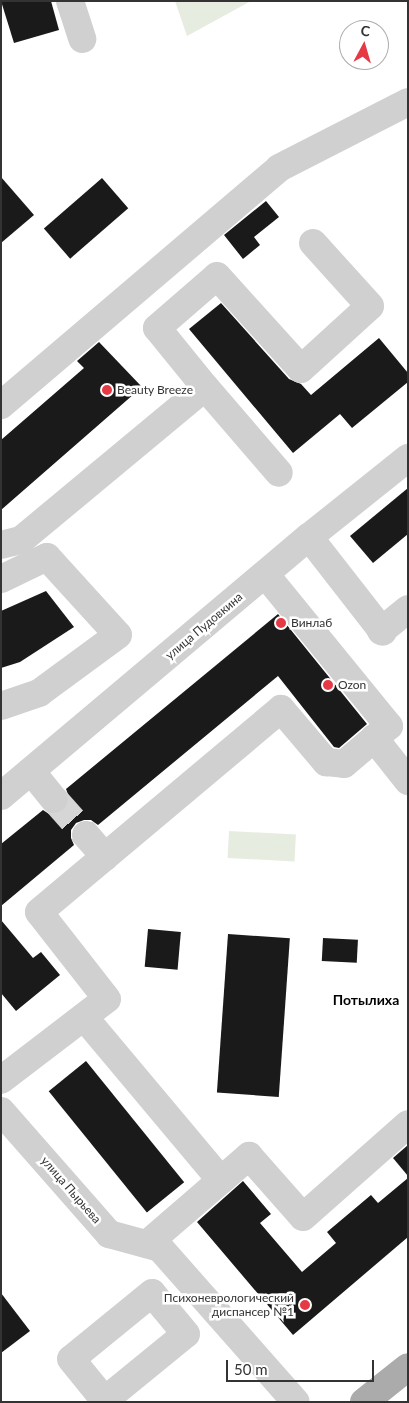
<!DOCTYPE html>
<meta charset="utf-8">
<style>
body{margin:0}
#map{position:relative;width:409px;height:1403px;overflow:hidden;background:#fff;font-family:Lato,sans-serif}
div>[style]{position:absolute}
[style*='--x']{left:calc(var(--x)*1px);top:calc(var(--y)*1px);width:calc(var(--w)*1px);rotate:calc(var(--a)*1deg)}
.green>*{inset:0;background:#e6ecdf;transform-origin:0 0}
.building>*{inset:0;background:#1a1a1a;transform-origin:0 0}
.minor-tunnel>*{height:28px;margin-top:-14px;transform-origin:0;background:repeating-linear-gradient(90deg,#d6d6d6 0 28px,transparent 0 42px)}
.minor>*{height:28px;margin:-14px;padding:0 14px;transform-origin:14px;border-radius:14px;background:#d0d0d0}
.major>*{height:28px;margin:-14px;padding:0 14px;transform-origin:14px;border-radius:14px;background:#ababab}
.dots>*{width:14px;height:14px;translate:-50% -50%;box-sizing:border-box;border:2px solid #fff;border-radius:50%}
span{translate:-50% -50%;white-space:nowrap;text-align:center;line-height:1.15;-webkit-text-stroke:5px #fff;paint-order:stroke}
.poi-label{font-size:12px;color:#333}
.left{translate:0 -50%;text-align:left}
.right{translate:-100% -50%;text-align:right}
.street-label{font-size:12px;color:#333}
.neighbourhood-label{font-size:14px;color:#000;font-weight:700}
.frame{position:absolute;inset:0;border:2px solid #333;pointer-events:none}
.north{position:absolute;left:339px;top:20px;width:50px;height:50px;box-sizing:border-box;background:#fff;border:1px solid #adadad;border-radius:50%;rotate:6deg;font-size:14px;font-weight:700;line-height:20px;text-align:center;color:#333}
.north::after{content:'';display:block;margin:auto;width:18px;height:22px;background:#e63946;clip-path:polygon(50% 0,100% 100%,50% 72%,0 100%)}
.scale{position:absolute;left:226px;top:1360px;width:148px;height:22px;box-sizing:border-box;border:2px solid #333;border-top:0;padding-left:6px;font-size:15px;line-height:18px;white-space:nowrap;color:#333;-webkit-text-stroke:4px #fff;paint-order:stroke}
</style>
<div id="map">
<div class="green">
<div style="clip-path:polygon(175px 1px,251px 1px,187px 36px)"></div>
<div style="left:229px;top:831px;width:67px;height:27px;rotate:3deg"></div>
</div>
<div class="building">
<div style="clip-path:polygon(1px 1px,51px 1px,59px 30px,14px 43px)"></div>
<div style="clip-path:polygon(1px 177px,34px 215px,1px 243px)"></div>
<div style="left:102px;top:178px;width:40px;height:77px;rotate:49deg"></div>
<div style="clip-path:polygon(266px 201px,279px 217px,254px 237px,260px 245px,243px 259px,224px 235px)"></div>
<div style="clip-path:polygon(221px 303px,289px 379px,301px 384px,311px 395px,379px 338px,408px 373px,408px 382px,352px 428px,340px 414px,293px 453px,189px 329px)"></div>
<div style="clip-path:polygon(99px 342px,142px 387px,1px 510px,1px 440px,84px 368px,77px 361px)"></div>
<div style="clip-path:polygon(408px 488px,408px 534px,373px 563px,350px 536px)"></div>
<div style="clip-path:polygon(46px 591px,74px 627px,20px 662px,1px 668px,1px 611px)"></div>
<div style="clip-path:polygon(278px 614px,367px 724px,339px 748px,334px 747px,278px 676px,98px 825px,91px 820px,84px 820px,76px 823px,71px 830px,71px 838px,74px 845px,1px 906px,1px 844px,43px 810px,49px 814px,56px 814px,64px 811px,69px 804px,69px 797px,66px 789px)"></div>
<div style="clip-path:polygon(1px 920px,33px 958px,41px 952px,60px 975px,16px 1011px,1px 993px)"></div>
<div style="left:148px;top:929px;width:33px;height:38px;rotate:5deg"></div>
<div style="left:228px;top:934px;width:62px;height:159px;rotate:4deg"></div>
<div style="left:323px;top:938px;width:35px;height:23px;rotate:3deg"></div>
<div style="left:86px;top:1061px;width:156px;height:48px;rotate:51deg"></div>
<div style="clip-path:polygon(408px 1145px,408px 1176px,393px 1158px)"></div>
<div style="clip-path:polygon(408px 1178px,408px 1237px,293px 1335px,197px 1222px,243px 1181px,271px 1214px,260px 1223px,302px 1272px,336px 1243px,327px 1232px,371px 1195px,378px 1203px)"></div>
<div style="clip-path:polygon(1px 1293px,30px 1331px,1px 1353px)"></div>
</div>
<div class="minor-tunnel">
<div style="--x:54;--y:799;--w:48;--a:48.4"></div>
</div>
<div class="minor">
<div style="--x:70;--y:1;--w:40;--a:72"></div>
<div style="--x:205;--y:387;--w:76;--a:-129.1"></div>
<div style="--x:157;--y:328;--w:79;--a:-40.9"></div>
<div style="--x:217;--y:276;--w:125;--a:47.9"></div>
<div style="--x:301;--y:369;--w:93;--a:-42.4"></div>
<div style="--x:370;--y:306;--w:85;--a:-132.1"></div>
<div style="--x:1;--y:405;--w:365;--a:-40.4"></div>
<div style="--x:279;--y:168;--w:145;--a:-27.1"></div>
<div style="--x:309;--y:537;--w:120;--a:52.1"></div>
<div style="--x:1;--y:545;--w:21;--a:-14"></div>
<div style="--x:21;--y:540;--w:239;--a:-39.7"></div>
<div style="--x:205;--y:387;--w:113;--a:49.3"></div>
<div style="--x:1;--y:579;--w:51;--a:-25.6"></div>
<div style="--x:47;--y:557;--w:105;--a:47.7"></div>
<div style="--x:118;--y:635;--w:98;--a:143.7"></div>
<div style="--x:39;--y:693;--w:40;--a:161.1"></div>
<div style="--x:381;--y:631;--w:35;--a:-39"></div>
<div style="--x:374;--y:738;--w:55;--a:51.7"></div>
<div style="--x:31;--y:771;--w:36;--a:51"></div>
<div style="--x:1;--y:796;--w:402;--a:-40.1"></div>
<div style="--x:309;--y:537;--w:127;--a:-38.6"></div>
<div style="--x:86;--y:835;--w:29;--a:49"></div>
<div style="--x:84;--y:1017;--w:213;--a:50"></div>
<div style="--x:1;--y:1080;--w:133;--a:-37.4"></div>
<div style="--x:107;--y:999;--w:110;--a:-128"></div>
<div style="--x:39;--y:912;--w:316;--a:-40"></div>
<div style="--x:281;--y:709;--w:70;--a:49.7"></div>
<div style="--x:326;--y:762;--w:18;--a:6"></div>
<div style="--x:344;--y:764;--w:59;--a:-40.2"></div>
<div style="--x:389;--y:726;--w:196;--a:-129.2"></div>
<div style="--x:1;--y:1111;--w:164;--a:48.7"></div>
<div style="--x:109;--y:1234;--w:53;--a:15.4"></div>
<div style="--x:160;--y:1248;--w:205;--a:48.6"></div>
<div style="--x:147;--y:1244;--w:135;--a:-40.8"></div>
<div style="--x:249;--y:1156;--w:81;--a:48.5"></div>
<div style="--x:303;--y:1217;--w:140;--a:-41.5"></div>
<div style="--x:105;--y:1400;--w:104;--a:-39.2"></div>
<div style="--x:186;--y:1334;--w:53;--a:-129.7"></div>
<div style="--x:152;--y:1293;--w:104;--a:140.8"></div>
<div style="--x:71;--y:1359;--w:55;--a:50.9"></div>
</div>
<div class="major">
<div style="--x:364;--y:1402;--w:56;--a:-38.5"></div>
</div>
<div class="dots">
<div style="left:107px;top:390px;background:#e63946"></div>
<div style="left:281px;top:623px;background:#e63946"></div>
<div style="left:328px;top:685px;background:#e63946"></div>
<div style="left:305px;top:1305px;background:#e63946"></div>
</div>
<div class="poi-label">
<span class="left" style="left:117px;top:390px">Beauty Breeze</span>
<span class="left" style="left:291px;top:623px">Винлаб</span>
<span class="left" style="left:338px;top:685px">Ozon</span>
<span class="right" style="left:294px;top:1305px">Психоневрологический<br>диспансер №1</span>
</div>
<div class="street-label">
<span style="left:204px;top:626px;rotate:-40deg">улица Пудовкина</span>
<span style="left:71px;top:1190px;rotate:49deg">улица Пырьева</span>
</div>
<div class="neighbourhood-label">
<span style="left:366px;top:1000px">Потылиха</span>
</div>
<div class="frame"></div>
<div class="north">С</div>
<div class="scale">50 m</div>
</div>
